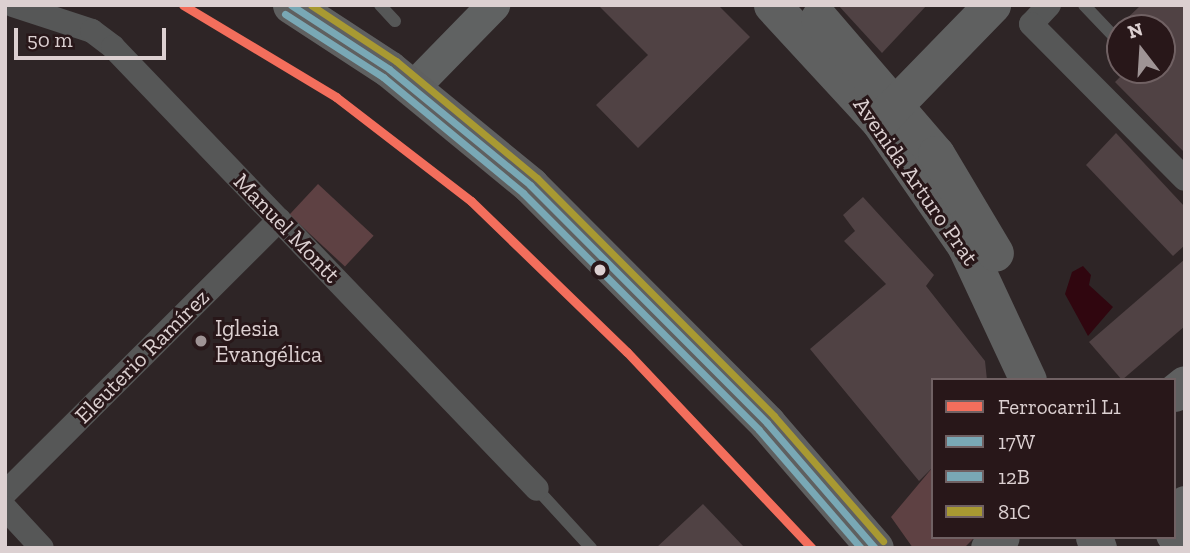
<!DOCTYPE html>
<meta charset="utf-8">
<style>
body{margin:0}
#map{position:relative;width:1190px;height:553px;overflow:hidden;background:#2e2526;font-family:"Zilla Slab",serif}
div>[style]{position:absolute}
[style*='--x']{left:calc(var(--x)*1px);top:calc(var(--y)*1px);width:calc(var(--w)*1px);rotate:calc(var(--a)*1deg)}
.green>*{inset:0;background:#5e4143;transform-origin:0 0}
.water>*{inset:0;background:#30060f}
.building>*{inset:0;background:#504244}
.lane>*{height:12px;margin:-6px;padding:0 6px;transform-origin:6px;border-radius:6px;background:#565757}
.street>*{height:24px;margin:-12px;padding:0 12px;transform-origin:12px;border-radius:12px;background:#565757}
.secondary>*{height:33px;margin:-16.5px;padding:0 16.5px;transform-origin:16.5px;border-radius:16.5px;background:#606262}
.primary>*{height:37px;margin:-18.5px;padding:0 18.5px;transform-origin:18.5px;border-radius:18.5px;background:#5f6060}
.bus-1>*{height:7px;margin:-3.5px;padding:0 3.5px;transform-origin:3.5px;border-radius:3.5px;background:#79a8b5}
.bus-2>*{height:7px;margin:-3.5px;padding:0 3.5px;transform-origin:3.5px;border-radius:3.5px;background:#79a8b5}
.bus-3>*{height:7px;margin:-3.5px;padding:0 3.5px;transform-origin:3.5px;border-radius:3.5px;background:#a89932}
.rail-1>*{height:9px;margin:-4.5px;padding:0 4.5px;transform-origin:4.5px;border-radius:4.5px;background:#f36e5c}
.dots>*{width:19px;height:19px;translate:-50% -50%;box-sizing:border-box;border:4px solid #281719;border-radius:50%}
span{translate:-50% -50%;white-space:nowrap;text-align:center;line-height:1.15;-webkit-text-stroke:6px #281719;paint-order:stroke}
.street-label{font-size:23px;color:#dcd0d1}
.poi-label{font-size:23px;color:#dcd0d1}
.left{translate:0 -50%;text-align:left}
.frame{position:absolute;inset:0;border:7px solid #dcd0d1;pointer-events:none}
.legend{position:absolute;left:931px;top:378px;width:245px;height:161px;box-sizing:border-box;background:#281719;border:2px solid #706163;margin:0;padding:9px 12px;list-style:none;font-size:21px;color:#dcd0d1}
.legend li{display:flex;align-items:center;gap:14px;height:35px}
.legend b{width:35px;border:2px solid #706163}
.north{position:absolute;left:1106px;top:14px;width:70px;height:70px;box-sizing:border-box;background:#281719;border:2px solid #706163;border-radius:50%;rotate:343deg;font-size:19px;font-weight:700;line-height:28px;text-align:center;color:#dcd0d1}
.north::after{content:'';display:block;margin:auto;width:24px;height:32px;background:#9f9495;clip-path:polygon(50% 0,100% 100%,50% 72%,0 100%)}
.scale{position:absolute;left:14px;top:28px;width:152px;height:32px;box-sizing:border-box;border:4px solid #dcd0d1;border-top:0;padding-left:9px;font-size:21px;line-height:24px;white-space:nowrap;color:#dcd0d1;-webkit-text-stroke:5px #281719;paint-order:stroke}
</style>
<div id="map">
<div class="green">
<div style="left:318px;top:184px;width:76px;height:42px;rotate:43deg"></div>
<div style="clip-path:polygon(933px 467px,933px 537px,975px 537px,964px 548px,913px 548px,891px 517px)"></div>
</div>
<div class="water">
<div style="clip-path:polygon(1083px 266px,1091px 275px,1089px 285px,1113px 307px,1088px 336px,1065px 294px,1072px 272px)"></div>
</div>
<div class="building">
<div style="clip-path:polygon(598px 5px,718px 5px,750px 37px,638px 148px,596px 105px,648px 55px)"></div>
<div style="clip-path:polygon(838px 5px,927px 5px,882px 53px)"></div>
<div style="clip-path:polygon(1141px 5px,1185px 5px,1185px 153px,1115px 82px,1127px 70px,1162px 70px,1162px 28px,1117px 28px)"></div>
<div style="clip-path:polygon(1116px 133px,1185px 207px,1185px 245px,1173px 256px,1086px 165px)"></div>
<div style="clip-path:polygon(863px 197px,934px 275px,926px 286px,985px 361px,987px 380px,933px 380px,933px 467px,919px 481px,810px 349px,886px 284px,844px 241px,855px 231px,843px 215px)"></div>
<div style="clip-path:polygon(1185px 259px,1185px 326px,1122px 380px,1089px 342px)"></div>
<div style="clip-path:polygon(703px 504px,745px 548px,656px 548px)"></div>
</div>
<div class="lane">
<div style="--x:380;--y:5;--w:22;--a:47"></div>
<div style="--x:1084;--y:5;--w:52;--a:46.5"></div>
<div style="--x:537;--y:489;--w:80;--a:47.5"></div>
</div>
<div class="street">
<div style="--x:13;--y:5;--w:83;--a:18.2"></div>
<div style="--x:92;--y:31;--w:26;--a:37"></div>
<div style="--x:113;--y:47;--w:612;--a:46.19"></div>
<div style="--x:1049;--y:5;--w:26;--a:133"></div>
<div style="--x:1031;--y:24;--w:218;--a:45.2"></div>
<div style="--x:5;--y:493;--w:387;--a:-44.9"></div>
<div style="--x:5;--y:508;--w:54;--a:47.2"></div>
</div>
<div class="secondary">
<div style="--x:413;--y:87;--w:115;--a:-45.7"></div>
</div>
<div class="primary">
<div style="--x:291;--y:5;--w:117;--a:33.1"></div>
<div style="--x:389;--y:69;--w:183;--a:39.4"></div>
<div style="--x:530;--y:185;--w:336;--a:45.1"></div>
<div style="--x:767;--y:423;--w:165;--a:49.2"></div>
<div style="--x:772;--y:5;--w:158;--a:47.3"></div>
<div style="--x:879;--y:121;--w:151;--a:55.3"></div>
<div style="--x:965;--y:245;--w:149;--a:65"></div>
<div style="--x:819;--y:18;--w:179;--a:49.3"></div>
<div style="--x:936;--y:154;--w:115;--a:59.2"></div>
<div style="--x:880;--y:120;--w:161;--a:-45.8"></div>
<div style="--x:1174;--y:393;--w:14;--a:-39"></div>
<div style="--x:1174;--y:534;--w:32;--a:-70"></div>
<div style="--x:1094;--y:537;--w:12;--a:70"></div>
<div style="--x:989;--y:548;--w:16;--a:-43"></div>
</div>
<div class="bus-1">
<div style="--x:291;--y:5;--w:117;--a:33.1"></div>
<div style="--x:389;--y:69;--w:183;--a:39.4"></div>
<div style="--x:530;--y:185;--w:336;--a:45.1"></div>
<div style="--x:767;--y:423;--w:165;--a:49.2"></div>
</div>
<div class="bus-2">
<div style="--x:285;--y:14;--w:117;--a:32.7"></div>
<div style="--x:383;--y:77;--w:182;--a:39.6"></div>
<div style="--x:523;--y:193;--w:334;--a:45.1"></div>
<div style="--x:759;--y:430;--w:156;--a:49.2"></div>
</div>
<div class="bus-3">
<div style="--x:311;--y:5;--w:102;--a:33.4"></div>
<div style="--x:396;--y:61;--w:183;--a:39.7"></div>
<div style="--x:537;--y:178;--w:336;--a:45.1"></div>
<div style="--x:774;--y:416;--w:166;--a:48.9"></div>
</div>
<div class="rail-1">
<div style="--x:183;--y:5;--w:179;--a:31"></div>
<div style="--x:336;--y:97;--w:170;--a:37.6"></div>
<div style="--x:471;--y:201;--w:217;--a:44.1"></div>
<div style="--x:627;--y:352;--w:270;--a:46.7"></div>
</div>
<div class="dots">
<div style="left:600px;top:270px;background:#dcd0d1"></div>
<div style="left:201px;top:341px;background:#9f9495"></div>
</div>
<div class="street-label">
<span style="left:916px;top:181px;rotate:55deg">Avenida Arturo Prat</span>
<span style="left:287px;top:228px;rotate:46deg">Manuel Montt</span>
<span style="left:142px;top:356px;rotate:-45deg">Eleuterio Ramírez</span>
</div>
<div class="poi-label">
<span class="left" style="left:215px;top:341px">Iglesia<br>Evangélica</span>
</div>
<div class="frame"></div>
<ul class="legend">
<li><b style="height:9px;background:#f36e5c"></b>Ferrocarril L1</li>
<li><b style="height:9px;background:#79a8b5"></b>17W</li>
<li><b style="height:9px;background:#79a8b5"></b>12B</li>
<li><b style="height:9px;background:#a89932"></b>81C</li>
</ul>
<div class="north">N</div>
<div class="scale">50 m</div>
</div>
